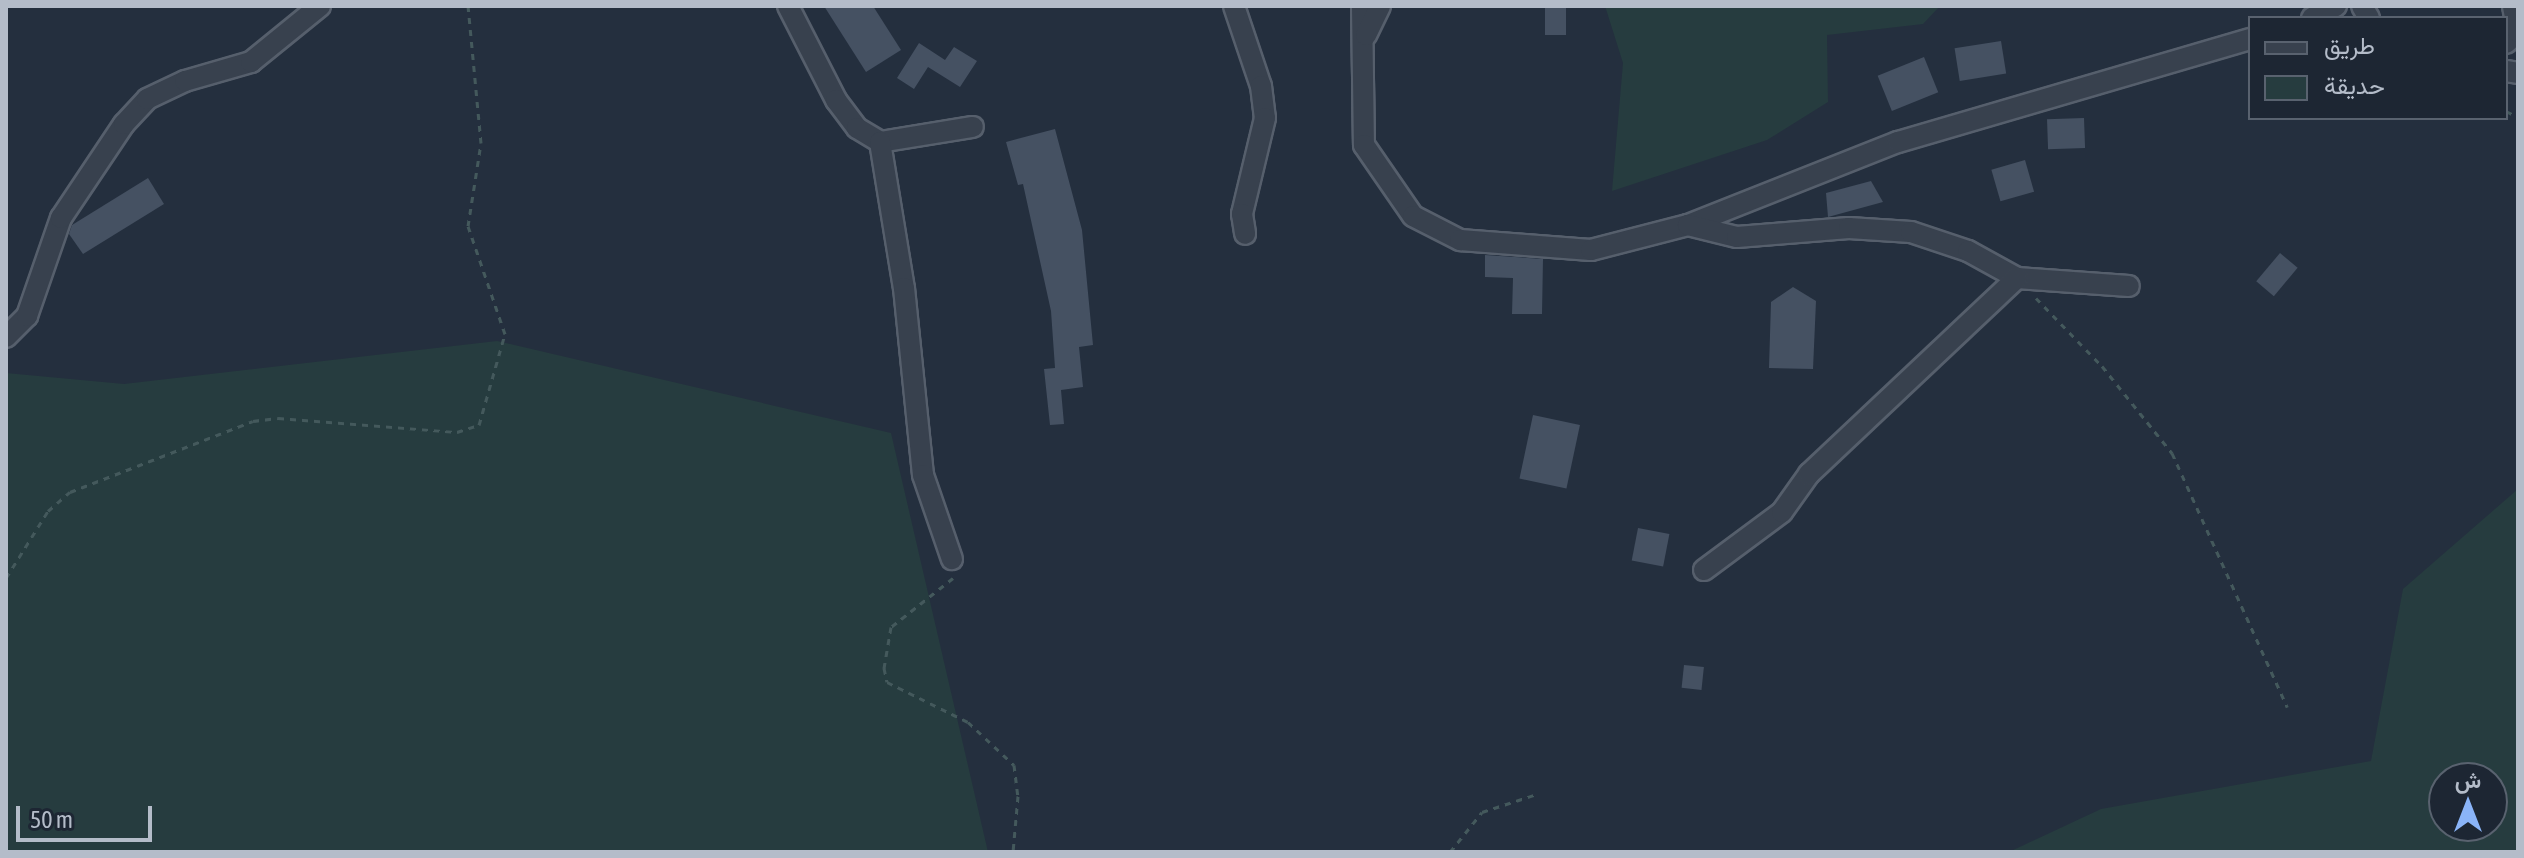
<!DOCTYPE html>
<meta charset="utf-8">
<style>
body{margin:0}
#map{position:relative;width:2524px;height:858px;overflow:hidden;background:#242f3e;font-family:"Asap Condensed",Vazirmatn,sans-serif}
div>[style]{position:absolute}
[style*='--x']{left:calc(var(--x)*1px);top:calc(var(--y)*1px);width:calc(var(--w)*1px);rotate:calc(var(--a)*1deg)}
.green>*{inset:0;background:#263c3f}
.building>*{inset:0;background:#455162;transform-origin:0 0}
.path>*{height:3px;margin-top:-1.5px;transform-origin:0;background:repeating-linear-gradient(90deg,#44595c 0 6px,transparent 0 12px)}
.roads{filter:drop-shadow(2px 0 #565f6c) drop-shadow(-2px 0 #565f6c) drop-shadow(0 2px #565f6c) drop-shadow(0 -2px #565f6c)}
.minor>*{height:20px;margin:-10px;padding:0 10px;transform-origin:10px;border-radius:10px;background:#38414e}
span{translate:-50% -50%;white-space:nowrap;text-align:center;line-height:1.15;-webkit-text-stroke:8px #1d2633;paint-order:stroke}
.frame{position:absolute;inset:0;border:8px solid #b4bcc9;pointer-events:none}
.legend{position:absolute;left:2248px;top:16px;width:260px;height:104px;box-sizing:border-box;background:#1d2633;border:2px solid #59626f;margin:0;padding:10px 14px;list-style:none;font-size:24px;color:#b4bcc9}
.legend li{display:flex;align-items:center;gap:16px;height:40px}
.legend b{width:40px;border:2px solid #59626f}
.north{position:absolute;left:2428px;top:762px;width:80px;height:80px;box-sizing:border-box;background:#1d2633;border:2px solid #59626f;border-radius:50%;rotate:0deg;font-size:22px;font-weight:700;line-height:32px;text-align:center;color:#b4bcc9}
.north::after{content:'';display:block;margin:auto;width:28px;height:36px;background:#8ab4f8;clip-path:polygon(50% 0,100% 100%,50% 72%,0 100%)}
.scale{position:absolute;left:16px;top:806px;width:136px;height:36px;box-sizing:border-box;border:4px solid #b4bcc9;border-top:0;padding-left:10px;font-size:24px;line-height:28px;white-space:nowrap;color:#b4bcc9;-webkit-text-stroke:6px #1d2633;paint-order:stroke}
</style>
<div id="map">
<div class="green">
<div style="clip-path:polygon(1605px 6px,1940px 6px,1923px 24px,1827px 35px,1828px 102px,1767px 140px,1612px 191px,1623px 63px)"></div>
<div style="clip-path:polygon(497px 341px,891px 433px,988px 852px,6px 852px,6px 373px,124px 384px)"></div>
<div style="clip-path:polygon(evenodd,2518px 489px,2518px 852px,2009px 852px,2101px 809px,2371px 761px,2403px 589px,2518px 489px,2444px 778px,2492px 778px,2492px 826px,2444px 826px,2444px 778px)"></div>
</div>
<div class="building">
<div style="clip-path:polygon(824px 6px,873px 6px,901px 50px,866px 72px)"></div>
<div style="left:1545px;top:8px;width:21px;height:27px"></div>
<div style="left:2001px;top:41px;width:33px;height:47px;rotate:81deg"></div>
<div style="clip-path:polygon(919px 43px,945px 60px,954px 47px,977px 61px,960px 87px,928px 67px,914px 89px,897px 78px)"></div>
<div style="left:1924px;top:57px;width:38px;height:50px;rotate:68deg"></div>
<div style="left:2084px;top:118px;width:30px;height:37px;rotate:88deg"></div>
<div style="clip-path:polygon(1055px 129px,1082px 230px,1093px 345px,1079px 347px,1083px 387px,1061px 390px,1064px 424px,1050px 425px,1044px 369px,1055px 368px,1051px 311px,1023px 184px,1018px 185px,1006px 142px)"></div>
<div style="left:2025px;top:160px;width:33px;height:35px;rotate:74deg"></div>
<div style="clip-path:polygon(148px 178px,164px 204px,83px 254px,69px 234px,72px 225px)"></div>
<div style="clip-path:polygon(1871px 181px,1883px 202px,1828px 217px,1826px 193px)"></div>
<div style="left:2280px;top:253px;width:23px;height:37px;rotate:40deg"></div>
<div style="clip-path:polygon(1485px 255px,1543px 259px,1542px 314px,1512px 314px,1513px 278px,1485px 277px)"></div>
<div style="clip-path:polygon(1793px 287px,1816px 301px,1813px 369px,1769px 368px,1771px 302px)"></div>
<div style="left:1533px;top:415px;width:48px;height:65px;rotate:12deg"></div>
<div style="left:1638px;top:528px;width:32px;height:33px;rotate:11deg"></div>
<div style="left:1684px;top:665px;width:20px;height:23px;rotate:6deg"></div>
</div>
<div class="path">
<div style="--x:2506;--y:111;--w:13;--a:27"></div>
<div style="--x:2036;--y:298;--w:95;--a:45.9"></div>
<div style="--x:2102;--y:366;--w:112;--a:51.2"></div>
<div style="--x:2172;--y:453;--w:279;--a:65.6"></div>
<div style="--x:6;--y:578;--w:79;--a:-57.9"></div>
<div style="--x:48;--y:511;--w:29;--a:-41"></div>
<div style="--x:70;--y:492;--w:196;--a:-21.2"></div>
<div style="--x:253;--y:421;--w:25;--a:-7"></div>
<div style="--x:278;--y:418;--w:180;--a:4.5"></div>
<div style="--x:457;--y:432;--w:23;--a:-18"></div>
<div style="--x:479;--y:425;--w:95;--a:-74.1"></div>
<div style="--x:505;--y:334;--w:114;--a:-108.9"></div>
<div style="--x:468;--y:226;--w:84;--a:-81.1"></div>
<div style="--x:481;--y:143;--w:138;--a:-95.4"></div>
<div style="--x:953;--y:578;--w:79;--a:141.7"></div>
<div style="--x:891;--y:627;--w:42;--a:99.7"></div>
<div style="--x:884;--y:668;--w:14;--a:78"></div>
<div style="--x:887;--y:682;--w:90;--a:26.3"></div>
<div style="--x:968;--y:722;--w:63;--a:43.1"></div>
<div style="--x:1014;--y:765;--w:31;--a:83"></div>
<div style="--x:1018;--y:796;--w:56;--a:95.1"></div>
<div style="--x:1450;--y:852;--w:51;--a:-51.3"></div>
<div style="--x:1482;--y:812;--w:55;--a:-18.1"></div>
</div>
<div class="roads">
<div class="minor">
<div style="--x:788;--y:6;--w:106;--a:62.9"></div>
<div style="--x:836;--y:100;--w:35;--a:53"></div>
<div style="--x:857;--y:128;--w:27;--a:31"></div>
<div style="--x:880;--y:142;--w:94;--a:-9.2"></div>
<div style="--x:1234;--y:6;--w:84;--a:71.4"></div>
<div style="--x:1261;--y:86;--w:32;--a:83"></div>
<div style="--x:1265;--y:118;--w:99;--a:103.5"></div>
<div style="--x:1242;--y:214;--w:20;--a:81"></div>
<div style="--x:1362;--y:6;--w:139;--a:89.2"></div>
<div style="--x:1364;--y:145;--w:86;--a:55.4"></div>
<div style="--x:1413;--y:216;--w:53;--a:27.1"></div>
<div style="--x:1460;--y:240;--w:131;--a:4.4"></div>
<div style="--x:1591;--y:250;--w:100;--a:-14.5"></div>
<div style="--x:1688;--y:225;--w:226;--a:-21.6"></div>
<div style="--x:1898;--y:142;--w:367;--a:-16.3"></div>
<div style="--x:2362;--y:6;--w:14;--a:60"></div>
<div style="--x:2312;--y:18;--w:27;--a:-27"></div>
<div style="--x:1366;--y:35;--w:32;--a:-64"></div>
<div style="--x:2506;--y:43;--w:16;--a:-43"></div>
<div style="--x:2518;--y:32;--w:26;--a:-101"></div>
<div style="--x:2506;--y:71;--w:12;--a:9"></div>
<div style="--x:880;--y:142;--w:148;--a:80.7"></div>
<div style="--x:904;--y:288;--w:188;--a:84.2"></div>
<div style="--x:923;--y:475;--w:89;--a:71"></div>
<div style="--x:1688;--y:225;--w:50;--a:13.8"></div>
<div style="--x:1737;--y:237;--w:112;--a:-4.6"></div>
<div style="--x:1849;--y:228;--w:62;--a:3.7"></div>
<div style="--x:1911;--y:232;--w:60;--a:18.4"></div>
<div style="--x:1968;--y:251;--w:56;--a:28.9"></div>
<div style="--x:2017;--y:278;--w:112;--a:4.1"></div>
<div style="--x:6;--y:337;--w:30;--a:-45"></div>
<div style="--x:27;--y:316;--w:104;--a:-70.9"></div>
<div style="--x:61;--y:218;--w:113;--a:-56.2"></div>
<div style="--x:124;--y:124;--w:34;--a:-47"></div>
<div style="--x:147;--y:99;--w:42;--a:-25.3"></div>
<div style="--x:185;--y:81;--w:69;--a:-16.1"></div>
<div style="--x:251;--y:62;--w:89;--a:-39.1"></div>
<div style="--x:1704;--y:570;--w:97;--a:-36.6"></div>
<div style="--x:1782;--y:512;--w:47;--a:-54.6"></div>
<div style="--x:1809;--y:474;--w:286;--a:-43.3"></div>
</div>
</div>
<div class="frame"></div>
<ul class="legend">
<li><b style="height:10px;background:#38414e"></b>طريق</li>
<li><b style="height:22px;background:#263c3f"></b>حديقة</li>
</ul>
<div class="north">ش</div>
<div class="scale">50 m</div>
</div>
